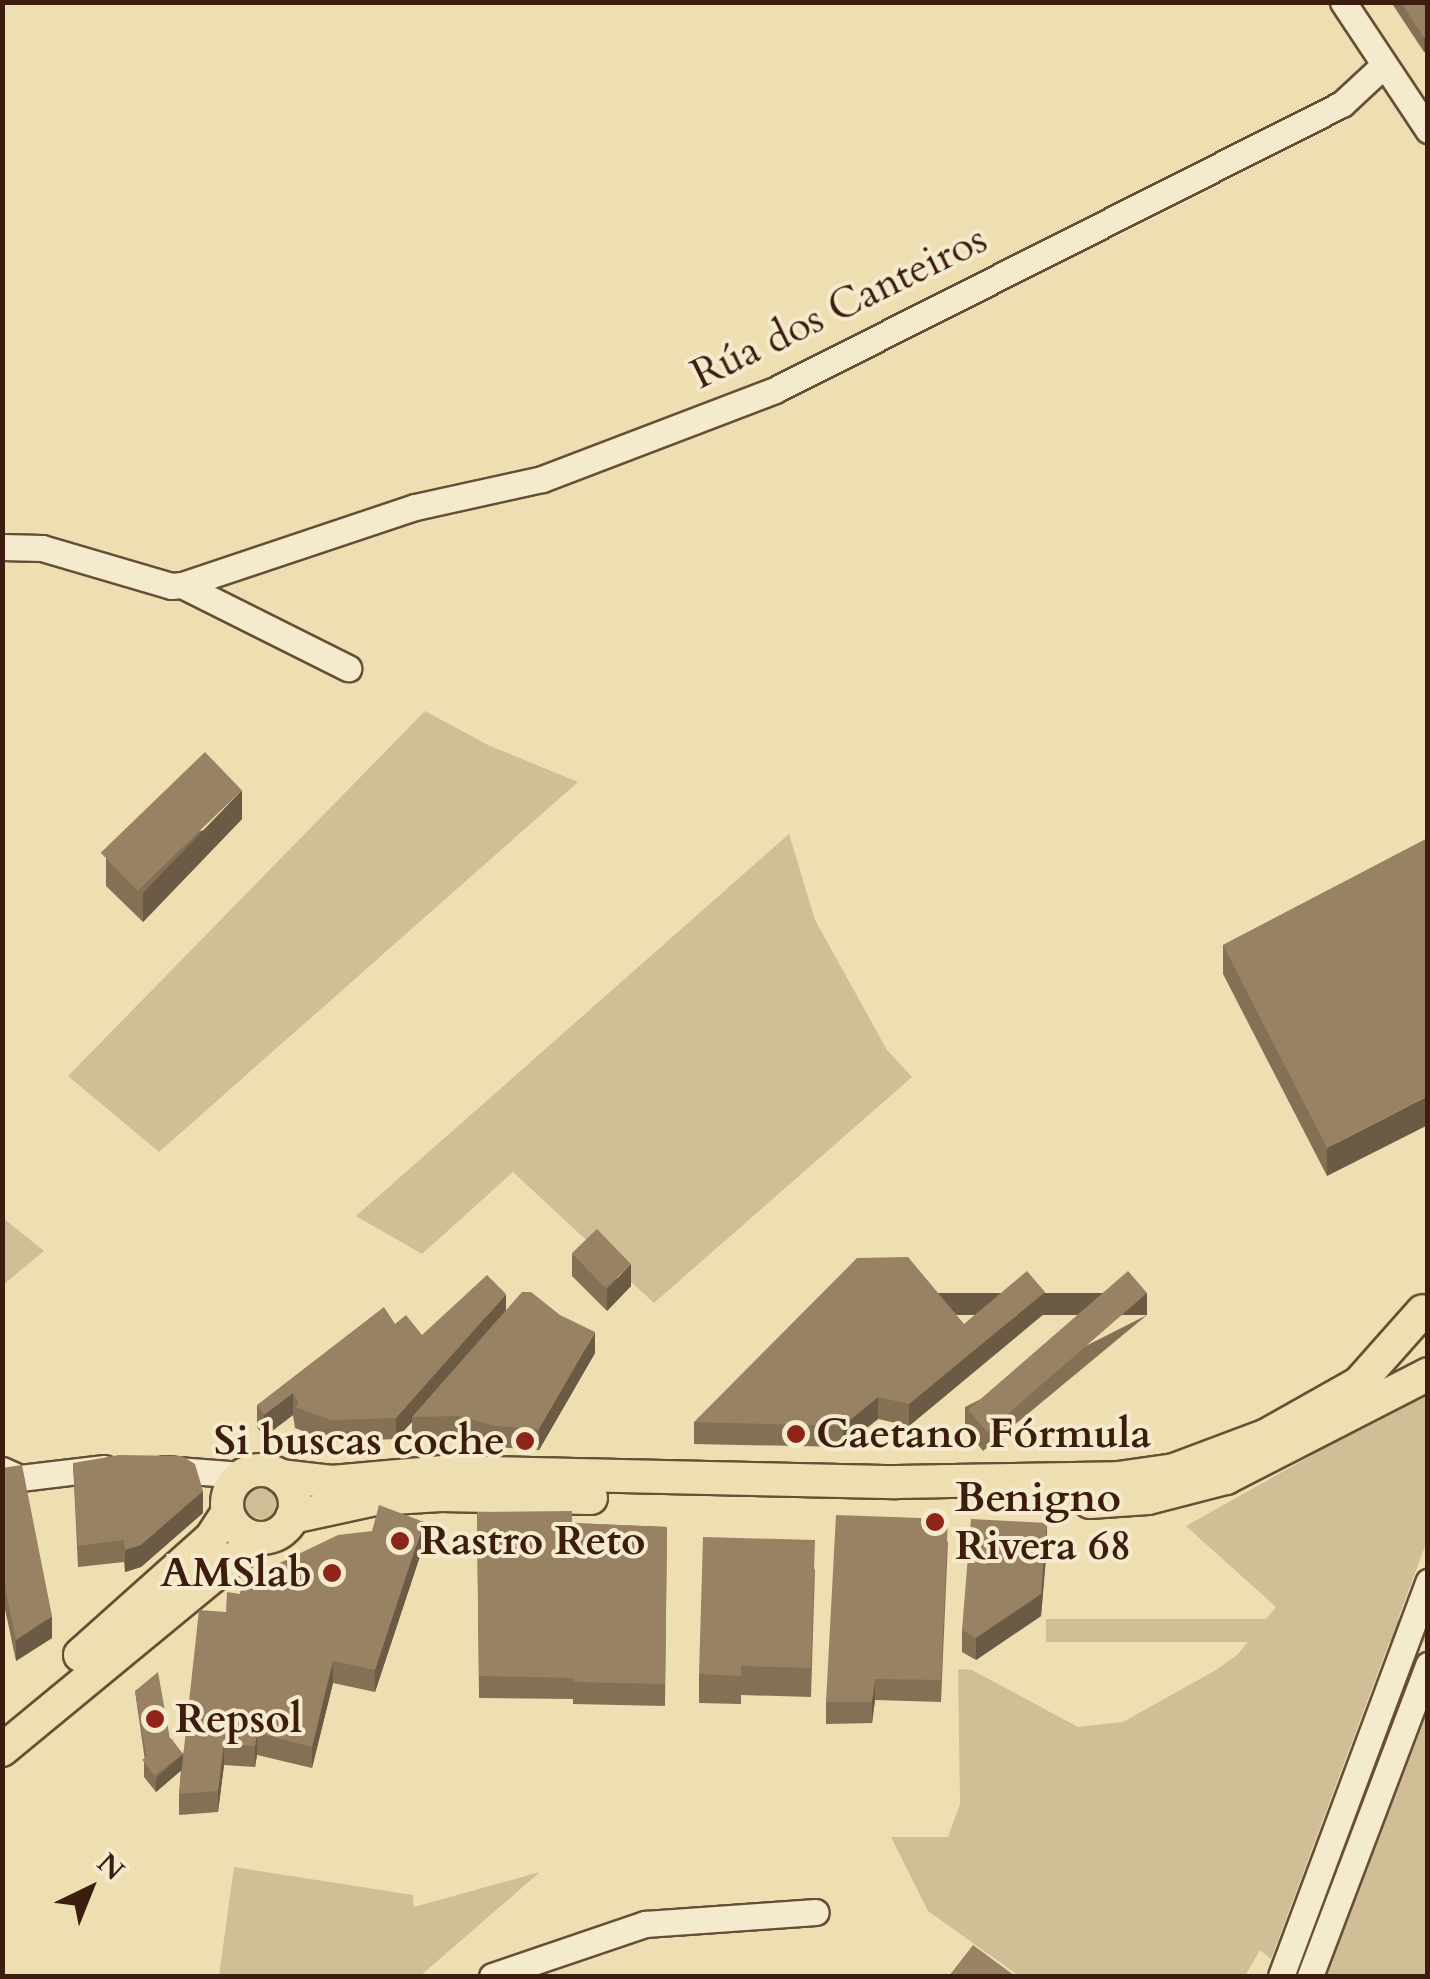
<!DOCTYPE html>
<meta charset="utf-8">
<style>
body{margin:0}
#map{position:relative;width:1430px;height:1979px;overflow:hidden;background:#eedfb2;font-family:Cardo,serif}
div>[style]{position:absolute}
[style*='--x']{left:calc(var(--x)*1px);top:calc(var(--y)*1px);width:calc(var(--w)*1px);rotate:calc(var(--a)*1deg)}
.green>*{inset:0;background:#d0be96;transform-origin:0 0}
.round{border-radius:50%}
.roads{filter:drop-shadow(2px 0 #694e37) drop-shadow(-2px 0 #694e37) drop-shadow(0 2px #694e37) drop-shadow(0 -2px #694e37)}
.minor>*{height:25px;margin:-12.5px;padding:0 12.5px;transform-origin:12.5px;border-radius:12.5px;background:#f4eacd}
.major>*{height:32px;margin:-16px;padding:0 16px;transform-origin:16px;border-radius:16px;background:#eedfb2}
.major>.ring{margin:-16px;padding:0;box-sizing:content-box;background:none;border:32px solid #eedfb2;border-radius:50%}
.wall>*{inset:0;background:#847055}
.shaded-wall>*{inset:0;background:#6b5b45;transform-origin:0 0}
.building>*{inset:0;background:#998263;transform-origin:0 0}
.dots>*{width:28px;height:28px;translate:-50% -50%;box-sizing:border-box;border:5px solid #f4eacd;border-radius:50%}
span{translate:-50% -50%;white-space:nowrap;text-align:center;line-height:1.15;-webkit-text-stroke:8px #f4eacd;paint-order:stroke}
.street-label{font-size:42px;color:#3d1d0e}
.poi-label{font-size:42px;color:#3d1d0e;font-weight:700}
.left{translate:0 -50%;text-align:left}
.right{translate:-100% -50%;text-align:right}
.frame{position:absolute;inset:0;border:5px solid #3d1d0e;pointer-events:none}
.north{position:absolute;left:40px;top:1839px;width:100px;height:100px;-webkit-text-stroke:8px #f4eacd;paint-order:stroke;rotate:43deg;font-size:28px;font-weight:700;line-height:40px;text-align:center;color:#3d1d0e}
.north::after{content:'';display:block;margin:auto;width:35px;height:45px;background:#3d1d0e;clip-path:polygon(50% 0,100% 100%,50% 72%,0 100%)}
</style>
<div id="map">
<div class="green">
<div style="clip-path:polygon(425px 711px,488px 745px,578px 782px,159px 1152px,68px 1076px)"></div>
<div style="clip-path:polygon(789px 834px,815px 920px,887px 1050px,912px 1077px,654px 1303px,513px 1172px,422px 1254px,356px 1216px)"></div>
<div style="clip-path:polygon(2px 1217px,44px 1251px,3px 1285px,2px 1285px)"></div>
<div style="clip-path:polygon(1421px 1394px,1427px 1394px,1427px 1541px,1271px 1959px,1260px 1950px,1245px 1976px,1019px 1976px,928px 1911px,891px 1837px,948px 1837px,960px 1804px,958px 1669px,972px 1670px,1078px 1727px,1123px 1722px,1216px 1670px,1237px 1655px,1276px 1607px,1186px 1526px)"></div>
<div class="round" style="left:244px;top:1481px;width:38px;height:38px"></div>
<div style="left:1427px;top:1619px;width:23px;height:381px;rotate:90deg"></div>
<div style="clip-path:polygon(1427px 1711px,1427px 1976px,1318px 1976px,1375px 1824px)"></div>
<div style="clip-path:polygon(234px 1867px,413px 1895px,414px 1907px,540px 1872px,420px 1976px,219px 1976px)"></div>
</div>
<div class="roads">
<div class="minor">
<div style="--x:1343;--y:2;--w:154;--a:56.4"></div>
<div style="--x:2;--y:547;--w:40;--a:1.4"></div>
<div style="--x:42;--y:548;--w:134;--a:16.4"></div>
<div style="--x:171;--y:586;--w:11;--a:-5"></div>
<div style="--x:182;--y:585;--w:186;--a:26.6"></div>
<div style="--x:182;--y:585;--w:246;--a:-18.5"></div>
<div style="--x:415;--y:507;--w:130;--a:-12.4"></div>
<div style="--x:542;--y:479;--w:249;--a:-20.9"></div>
<div style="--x:775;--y:390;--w:635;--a:-26.77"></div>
<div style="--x:1342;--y:104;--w:57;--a:-42.9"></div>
<div style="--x:164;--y:1469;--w:65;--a:4.4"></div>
<div style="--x:229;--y:1474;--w:9;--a:41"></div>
<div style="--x:2;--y:1470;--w:20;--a:24"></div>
<div style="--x:20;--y:1478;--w:85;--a:-6.8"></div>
<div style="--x:492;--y:1976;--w:162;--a:-18.8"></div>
<div style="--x:645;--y:1924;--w:171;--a:-4"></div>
<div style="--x:1281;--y:1976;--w:421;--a:-69.5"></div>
<div style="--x:1310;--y:1976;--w:333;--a:-69.2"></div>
</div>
<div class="major">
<div class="ring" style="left:227px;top:1470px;width:36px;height:36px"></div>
<div style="--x:280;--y:1476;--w:52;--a:6.6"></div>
<div style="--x:332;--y:1482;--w:112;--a:-5.1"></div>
<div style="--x:444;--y:1472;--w:452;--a:1.3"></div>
<div style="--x:896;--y:1482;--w:222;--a:-1"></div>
<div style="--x:1118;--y:1478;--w:57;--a:-8.1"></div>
<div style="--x:1174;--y:1470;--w:99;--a:-20.6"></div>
<div style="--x:1267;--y:1435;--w:106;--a:-29.5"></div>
<div style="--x:1359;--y:1383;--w:96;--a:-48.4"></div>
<div style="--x:1090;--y:1502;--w:58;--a:-3.9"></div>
<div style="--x:1148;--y:1498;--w:81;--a:-14.4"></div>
<div style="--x:1226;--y:1478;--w:227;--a:-27.2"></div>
<div style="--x:292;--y:1517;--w:86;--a:-12.1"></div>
<div style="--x:376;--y:1499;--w:65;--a:-3.5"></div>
<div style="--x:441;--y:1495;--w:150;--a:1.1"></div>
<div style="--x:80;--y:1655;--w:176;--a:-41.8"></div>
<div style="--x:211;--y:1538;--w:30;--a:-57"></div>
<div style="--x:2;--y:1750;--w:333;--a:-39.5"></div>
</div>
</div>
<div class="wall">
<div style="clip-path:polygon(1391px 2px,1428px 2px,1424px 52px)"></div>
<div style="clip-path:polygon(242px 819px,143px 922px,106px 886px,106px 858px)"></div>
<div style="clip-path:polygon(1428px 838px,1327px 1176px,1223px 974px,1223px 945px)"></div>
<div style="clip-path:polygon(572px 1254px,631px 1286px,607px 1311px,572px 1276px)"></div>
<div style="clip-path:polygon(506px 1310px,595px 1353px,539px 1450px,495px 1447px,458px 1438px,412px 1439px,412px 1422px,396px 1439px,331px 1442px,295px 1428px,293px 1415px,264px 1437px,257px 1427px,257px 1405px,395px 1324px,422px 1335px)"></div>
<div style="clip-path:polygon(1045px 1313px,909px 1426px,878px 1419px,843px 1447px,694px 1444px,694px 1422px,964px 1324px)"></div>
<div style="clip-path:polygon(1147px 1315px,983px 1451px,965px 1429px,965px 1407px)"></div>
<div style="clip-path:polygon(73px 1463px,203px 1513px,141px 1567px,125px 1572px,124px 1562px,78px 1567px)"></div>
<div style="clip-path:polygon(2px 1468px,52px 1638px,16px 1661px,2px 1595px)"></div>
<div style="clip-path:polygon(477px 1512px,572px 1523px,667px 1527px,665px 1706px,573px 1704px,573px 1699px,479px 1698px)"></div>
<div style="clip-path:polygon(948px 1541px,941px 1702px,875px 1700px,872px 1723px,826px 1724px,826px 1702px)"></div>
<div style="clip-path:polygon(424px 1544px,375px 1692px,333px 1683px,312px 1768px,257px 1755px,255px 1767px,224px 1765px,218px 1812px,179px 1815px,179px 1794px,181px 1770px,156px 1792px,144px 1777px,144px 1762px,145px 1761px,135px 1691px,170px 1739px,183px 1754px,226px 1612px,240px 1594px)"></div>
<div style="clip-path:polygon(1047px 1545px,1041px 1616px,976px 1660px,962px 1652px,962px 1630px)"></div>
<div style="clip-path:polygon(815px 1569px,811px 1697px,741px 1695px,741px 1704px,699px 1703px,699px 1674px)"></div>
</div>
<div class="shaded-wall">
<div style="clip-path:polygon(1428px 35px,1428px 50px,1424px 52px,1424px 38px)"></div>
<div style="clip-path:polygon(242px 790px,242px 819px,143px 922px,143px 893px)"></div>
<div style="clip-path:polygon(1428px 1096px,1428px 1125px,1327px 1176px,1327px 1148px)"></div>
<div style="clip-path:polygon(631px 1264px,631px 1286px,607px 1311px,607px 1289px)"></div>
<div style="clip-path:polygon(1045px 1292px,1045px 1313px,909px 1426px,909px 1404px)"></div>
<div style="left:1147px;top:1293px;width:22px;height:213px;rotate:90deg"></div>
<div style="clip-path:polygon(506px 1294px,506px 1316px,412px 1417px,412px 1422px,396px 1439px,396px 1418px)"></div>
<div style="clip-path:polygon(595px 1332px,595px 1353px,539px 1450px,539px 1429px)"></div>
<div style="clip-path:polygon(293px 1393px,293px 1415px,264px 1437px,264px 1415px)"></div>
<div style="clip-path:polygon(878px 1397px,878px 1419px,843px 1447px,843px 1426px)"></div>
<div style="clip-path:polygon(203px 1491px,203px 1513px,141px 1567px,125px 1572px,125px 1550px)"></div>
<div style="clip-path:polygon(424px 1522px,424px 1544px,375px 1692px,375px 1670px)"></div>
<div style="clip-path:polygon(1047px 1523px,1047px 1545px,1041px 1616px,976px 1660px,976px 1638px)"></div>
<div style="clip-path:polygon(52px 1616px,52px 1638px,16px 1661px,16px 1640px)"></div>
<div style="clip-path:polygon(333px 1661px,333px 1683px,312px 1768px,312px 1747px)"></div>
<div style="clip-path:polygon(875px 1679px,875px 1700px,872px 1723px,872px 1702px)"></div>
<div style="clip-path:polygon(257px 1733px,257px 1755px,255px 1767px,255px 1746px)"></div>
<div style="clip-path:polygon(224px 1743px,224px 1765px,218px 1812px,218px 1791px)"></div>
<div style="clip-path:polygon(183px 1754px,183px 1769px,156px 1792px,156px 1778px)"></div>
</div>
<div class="building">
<div style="clip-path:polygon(1401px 2px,1428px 2px,1428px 35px,1424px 38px)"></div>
<div style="left:205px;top:752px;width:53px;height:145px;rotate:46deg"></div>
<div style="clip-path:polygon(1428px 838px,1428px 1096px,1327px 1148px,1223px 945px)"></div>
<div style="left:597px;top:1229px;width:49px;height:35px;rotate:46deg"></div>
<div style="clip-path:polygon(908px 1257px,964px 1324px,1027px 1271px,1045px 1292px,909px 1404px,878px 1397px,843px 1426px,694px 1422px,857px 1258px)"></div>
<div style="left:1128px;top:1271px;width:29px;height:212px;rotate:49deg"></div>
<div style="clip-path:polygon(487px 1275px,506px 1294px,396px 1418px,331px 1420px,295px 1407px,299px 1403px,293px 1393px,264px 1415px,257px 1405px,384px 1307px,395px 1324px,406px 1315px,422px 1335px)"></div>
<div style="clip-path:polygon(522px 1292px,531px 1292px,560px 1315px,595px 1332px,539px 1429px,495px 1426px,458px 1416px,412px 1417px)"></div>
<div style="clip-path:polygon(119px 1455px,182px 1456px,195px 1464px,203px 1491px,141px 1545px,125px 1550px,124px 1540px,78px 1546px,73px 1463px)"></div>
<div style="clip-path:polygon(22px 1465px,52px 1616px,16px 1640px,2px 1573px,2px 1468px)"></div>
<div style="clip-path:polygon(379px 1505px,424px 1522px,375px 1670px,333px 1661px,312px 1747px,257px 1733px,255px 1746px,224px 1743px,218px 1791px,179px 1794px,199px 1610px,226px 1612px,227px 1592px,240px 1594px,242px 1581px,338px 1535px,372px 1531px)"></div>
<div style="clip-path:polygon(572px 1511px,572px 1523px,667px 1527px,665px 1684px,573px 1682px,573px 1678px,479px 1676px,477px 1512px)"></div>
<div style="clip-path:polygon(836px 1515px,948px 1519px,941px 1680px,875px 1679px,872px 1702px,826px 1702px)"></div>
<div style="clip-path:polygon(971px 1519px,1047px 1523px,1041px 1594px,976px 1638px,962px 1630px)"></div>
<div style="clip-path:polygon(703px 1537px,815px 1540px,811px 1668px,741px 1666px,741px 1676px,699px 1674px)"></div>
<div style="clip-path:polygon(158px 1672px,170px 1739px,147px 1760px,135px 1691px)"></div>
<div style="left:171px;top:1738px;width:20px;height:36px;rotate:53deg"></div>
<div style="clip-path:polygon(973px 1945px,1015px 1976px,949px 1976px)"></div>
</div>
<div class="dots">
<div style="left:796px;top:1434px;background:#8f2418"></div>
<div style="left:525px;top:1441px;background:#8f2418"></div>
<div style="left:935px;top:1522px;background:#8f2418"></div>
<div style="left:400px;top:1541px;background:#8f2418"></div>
<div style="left:332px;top:1573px;background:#8f2418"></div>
<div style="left:155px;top:1719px;background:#8f2418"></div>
</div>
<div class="street-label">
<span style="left:839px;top:307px;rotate:-26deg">Rúa dos Canteiros</span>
</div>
<div class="poi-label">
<span class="left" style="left:816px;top:1434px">Caetano Fórmula</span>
<span class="right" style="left:505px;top:1441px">Si buscas coche</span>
<span class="left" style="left:955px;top:1522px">Benigno<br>Rivera 68</span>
<span class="left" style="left:420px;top:1541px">Rastro Reto</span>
<span class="right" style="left:312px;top:1573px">AMSlab</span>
<span class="left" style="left:175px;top:1719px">Repsol</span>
</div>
<div class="frame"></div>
<div class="north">N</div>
</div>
